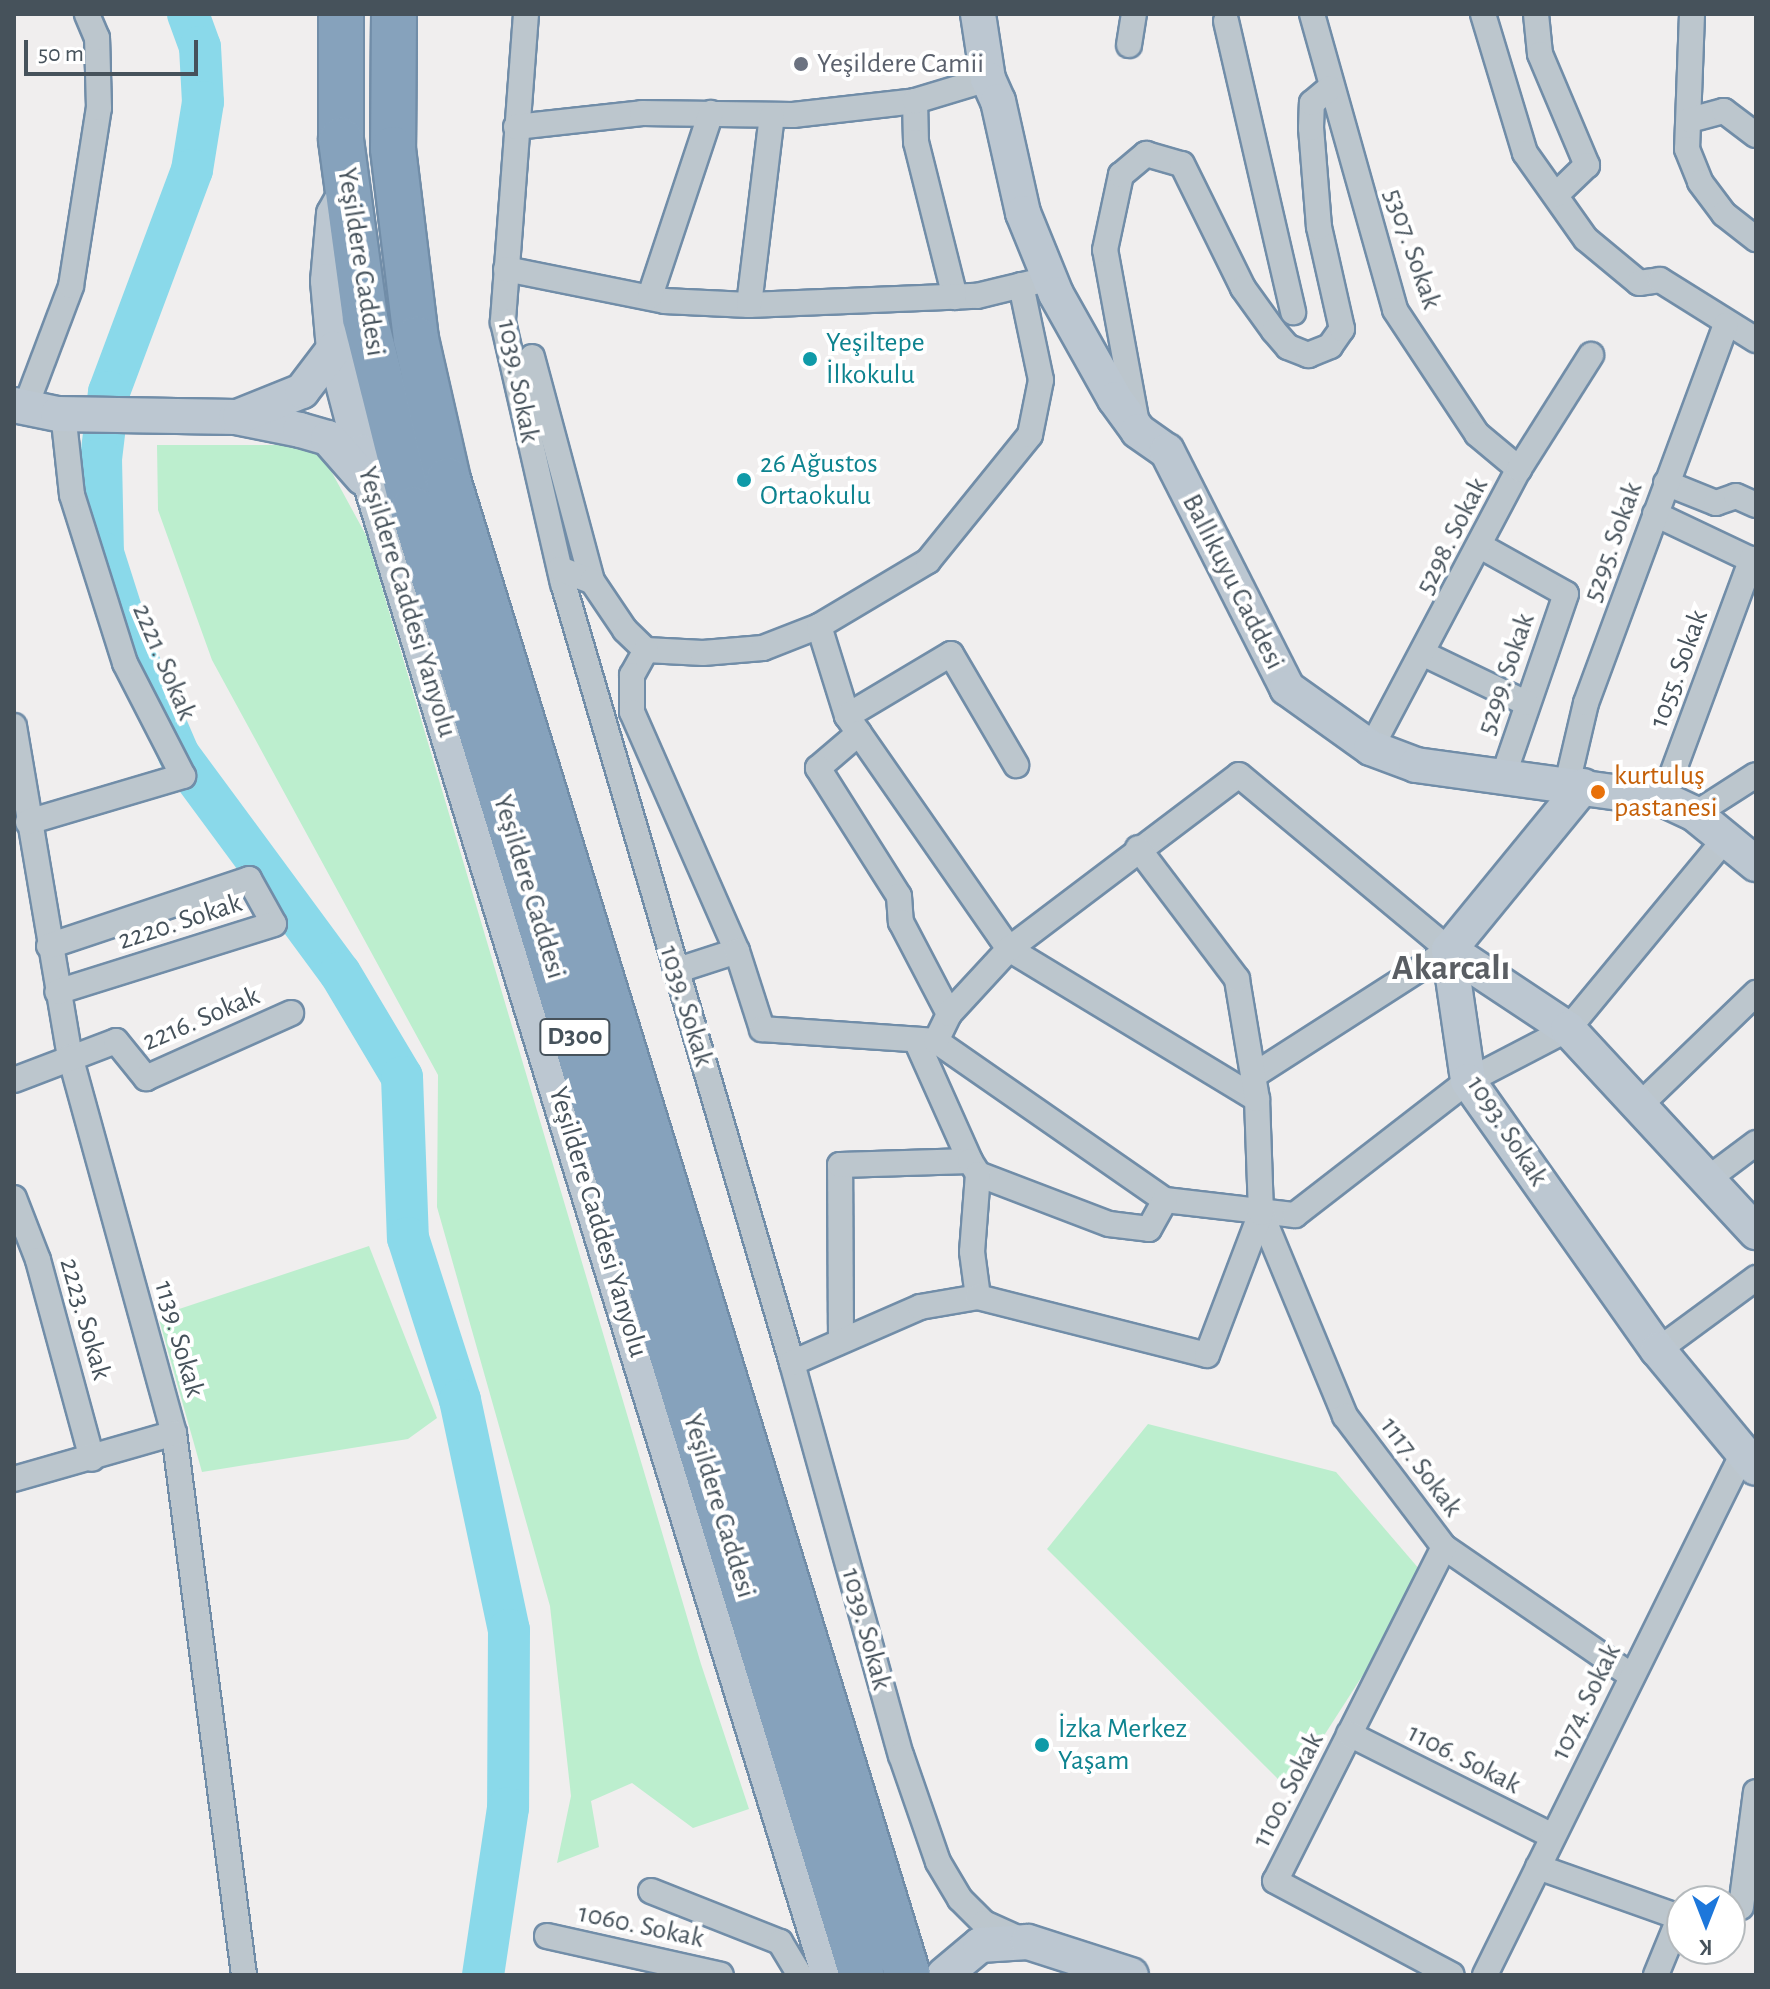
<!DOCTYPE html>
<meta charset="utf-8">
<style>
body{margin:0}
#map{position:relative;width:1770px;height:1989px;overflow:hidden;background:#f0eeee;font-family:"Alegreya Sans",sans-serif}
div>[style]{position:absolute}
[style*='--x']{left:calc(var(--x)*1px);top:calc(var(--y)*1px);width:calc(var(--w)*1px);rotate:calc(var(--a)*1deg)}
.green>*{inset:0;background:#bceece}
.river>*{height:42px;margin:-21px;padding:0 21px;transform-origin:21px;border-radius:21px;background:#8ad9ea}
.roads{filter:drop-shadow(2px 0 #718da8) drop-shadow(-2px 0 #718da8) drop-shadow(0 2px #718da8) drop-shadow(0 -2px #718da8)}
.street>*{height:24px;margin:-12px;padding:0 12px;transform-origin:12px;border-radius:12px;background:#bcc6cd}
.secondary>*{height:34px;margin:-17px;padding:0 17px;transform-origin:17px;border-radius:17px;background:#bcc7d1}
.highway>*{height:44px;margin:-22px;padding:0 22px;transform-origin:22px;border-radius:22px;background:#86a2bc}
.dots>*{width:22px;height:22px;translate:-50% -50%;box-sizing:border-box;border:4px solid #fff;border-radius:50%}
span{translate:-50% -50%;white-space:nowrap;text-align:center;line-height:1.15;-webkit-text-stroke:8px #fff;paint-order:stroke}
.shield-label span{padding:2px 6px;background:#fff;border:2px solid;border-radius:6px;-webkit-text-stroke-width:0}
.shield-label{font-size:26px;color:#46525b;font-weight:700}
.worship-label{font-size:28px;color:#5b616d}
.left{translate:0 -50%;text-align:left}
.street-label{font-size:28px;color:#46525b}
.culture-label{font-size:28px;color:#0d838f}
.food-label{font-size:28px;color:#c56008}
.district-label{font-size:36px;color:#5a5e63;font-weight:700}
.frame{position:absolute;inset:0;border:16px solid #46525b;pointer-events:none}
.north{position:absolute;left:1666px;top:1885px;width:80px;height:80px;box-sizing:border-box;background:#fff;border:2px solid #b5babd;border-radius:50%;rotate:180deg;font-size:22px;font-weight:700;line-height:32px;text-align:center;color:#46525b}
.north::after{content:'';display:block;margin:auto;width:28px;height:36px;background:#1d77db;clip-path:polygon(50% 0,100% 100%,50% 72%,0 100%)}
.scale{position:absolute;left:24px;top:40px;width:174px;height:36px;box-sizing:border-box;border:4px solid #46525b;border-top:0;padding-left:10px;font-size:24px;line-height:28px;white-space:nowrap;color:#46525b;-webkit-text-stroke:6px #fff;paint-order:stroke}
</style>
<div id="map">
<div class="green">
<div style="clip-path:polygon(157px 445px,317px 445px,367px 537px,701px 1664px,749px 1809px,693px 1828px,632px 1783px,591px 1801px,599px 1847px,557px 1863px,571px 1796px,550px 1606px,437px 1207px,438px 1075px,212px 660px,158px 510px)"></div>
<div style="clip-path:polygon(369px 1246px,437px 1418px,408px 1439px,202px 1472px,158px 1316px)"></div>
<div style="clip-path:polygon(1148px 1424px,1336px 1472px,1426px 1577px,1289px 1790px,1047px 1549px)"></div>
</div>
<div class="river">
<div style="--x:188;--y:14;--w:35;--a:70"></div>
<div style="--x:200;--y:47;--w:55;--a:86.9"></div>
<div style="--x:203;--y:102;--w:69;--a:99.2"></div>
<div style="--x:192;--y:170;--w:237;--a:110.5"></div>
<div style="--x:109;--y:392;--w:67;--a:96.8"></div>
<div style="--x:101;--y:459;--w:94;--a:88.8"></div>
<div style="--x:103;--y:553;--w:105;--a:72.3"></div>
<div style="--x:135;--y:653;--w:111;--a:66.7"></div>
<div style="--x:179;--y:755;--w:271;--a:53.6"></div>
<div style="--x:340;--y:973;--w:121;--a:59.2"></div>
<div style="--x:402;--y:1077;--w:161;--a:87.9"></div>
<div style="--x:408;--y:1238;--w:170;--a:72.2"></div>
<div style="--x:460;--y:1400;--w:235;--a:78"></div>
<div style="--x:509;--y:1630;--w:178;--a:90.3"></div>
<div style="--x:508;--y:1808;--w:169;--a:98.5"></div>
</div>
<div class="roads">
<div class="street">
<div style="--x:526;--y:14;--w:309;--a:94.3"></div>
<div style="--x:503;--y:322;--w:268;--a:77.1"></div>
<div style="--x:563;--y:583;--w:813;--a:73.64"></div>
<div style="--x:792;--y:1363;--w:407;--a:74.5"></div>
<div style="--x:901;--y:1755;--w:113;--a:70.9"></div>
<div style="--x:938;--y:1862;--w:43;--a:59.3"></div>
<div style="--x:960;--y:1899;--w:34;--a:45"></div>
<div style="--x:984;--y:1923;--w:42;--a:24.1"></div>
<div style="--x:1312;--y:14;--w:307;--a:74.3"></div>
<div style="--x:1395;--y:310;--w:149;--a:56.5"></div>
<div style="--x:1477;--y:434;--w:55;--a:39.8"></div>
<div style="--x:1483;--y:14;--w:145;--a:73.2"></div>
<div style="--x:1525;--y:153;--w:105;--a:54.7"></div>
<div style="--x:1586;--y:239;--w:69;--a:39.7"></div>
<div style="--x:1639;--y:283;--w:21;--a:-8"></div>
<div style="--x:1660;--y:280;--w:113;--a:32"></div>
<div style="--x:1536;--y:14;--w:40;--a:84.3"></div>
<div style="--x:1540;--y:54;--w:121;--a:67.1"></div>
<div style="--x:1587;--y:165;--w:42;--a:136"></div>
<div style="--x:1692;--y:14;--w:135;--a:92.1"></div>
<div style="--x:1687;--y:149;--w:35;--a:68"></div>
<div style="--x:1700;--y:182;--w:40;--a:53"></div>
<div style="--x:1724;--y:214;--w:41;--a:38"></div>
<div style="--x:1226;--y:21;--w:299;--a:77"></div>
<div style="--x:1129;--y:45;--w:31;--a:-81"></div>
<div style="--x:915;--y:101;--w:41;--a:88.6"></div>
<div style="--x:916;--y:142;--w:160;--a:75.9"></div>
<div style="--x:1690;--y:120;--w:35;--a:-15"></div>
<div style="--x:1724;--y:111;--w:40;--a:37"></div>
<div style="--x:516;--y:127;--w:127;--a:-6.3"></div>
<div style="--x:642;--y:113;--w:151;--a:0.8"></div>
<div style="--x:793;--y:115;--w:123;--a:-6.5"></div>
<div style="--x:915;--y:101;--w:76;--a:-16.8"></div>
<div style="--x:506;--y:269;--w:161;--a:11.4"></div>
<div style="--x:664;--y:301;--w:85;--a:2.7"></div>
<div style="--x:749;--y:305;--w:228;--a:-2.3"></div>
<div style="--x:977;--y:296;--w:60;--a:-13.6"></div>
<div style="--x:650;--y:296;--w:193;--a:-71.6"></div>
<div style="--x:749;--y:305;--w:190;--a:-83.1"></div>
<div style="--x:532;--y:357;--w:232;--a:75"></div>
<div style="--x:25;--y:408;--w:130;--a:-69.3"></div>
<div style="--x:71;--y:286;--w:180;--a:-81.1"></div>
<div style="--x:99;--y:108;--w:70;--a:-91.6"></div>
<div style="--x:97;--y:38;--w:26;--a:-113"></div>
<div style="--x:1138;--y:429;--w:182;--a:-100.4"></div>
<div style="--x:1105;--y:250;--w:77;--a:-78"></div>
<div style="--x:1121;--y:175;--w:33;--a:-40"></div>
<div style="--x:1146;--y:154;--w:37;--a:16"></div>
<div style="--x:1182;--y:164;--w:138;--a:63.8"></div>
<div style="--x:1243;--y:288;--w:53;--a:54.2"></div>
<div style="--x:1274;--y:331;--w:21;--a:49"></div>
<div style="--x:1288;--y:347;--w:22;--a:22"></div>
<div style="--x:1308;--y:355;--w:24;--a:-22"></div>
<div style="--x:1330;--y:346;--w:21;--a:-55"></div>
<div style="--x:1342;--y:329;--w:105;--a:-102.7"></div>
<div style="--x:1319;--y:227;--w:99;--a:-94.6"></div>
<div style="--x:1311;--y:128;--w:25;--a:-88"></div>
<div style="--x:1312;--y:103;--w:23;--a:-40"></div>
<div style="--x:1666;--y:483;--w:54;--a:21.8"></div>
<div style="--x:1716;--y:503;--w:21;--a:-19"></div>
<div style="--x:1736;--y:496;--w:22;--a:24"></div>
<div style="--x:1655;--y:514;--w:112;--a:25.4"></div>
<div style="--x:1482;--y:547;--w:96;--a:29.2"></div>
<div style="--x:1566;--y:594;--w:190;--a:109"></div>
<div style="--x:560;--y:569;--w:34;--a:21"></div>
<div style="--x:592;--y:581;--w:59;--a:56"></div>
<div style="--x:625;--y:630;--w:29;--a:44"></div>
<div style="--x:646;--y:650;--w:57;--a:3"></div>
<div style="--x:703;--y:653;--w:60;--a:-4.8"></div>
<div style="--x:763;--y:648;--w:60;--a:-21.4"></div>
<div style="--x:819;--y:626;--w:127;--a:-30.8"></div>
<div style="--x:928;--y:561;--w:162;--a:-51"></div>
<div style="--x:1030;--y:435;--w:56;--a:-78.7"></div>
<div style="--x:1041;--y:380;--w:97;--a:-101.9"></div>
<div style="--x:819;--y:626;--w:94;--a:72.7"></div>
<div style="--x:847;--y:716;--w:284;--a:55.2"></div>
<div style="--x:1009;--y:949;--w:290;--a:31.2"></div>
<div style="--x:646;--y:650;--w:29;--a:119"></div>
<div style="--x:632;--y:675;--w:37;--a:90"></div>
<div style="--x:632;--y:712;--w:261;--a:66.3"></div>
<div style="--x:1424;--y:654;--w:113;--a:25.7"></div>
<div style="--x:847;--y:716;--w:121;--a:-30.8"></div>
<div style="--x:951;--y:654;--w:129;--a:59.6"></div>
<div style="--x:14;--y:726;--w:335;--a:80.4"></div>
<div style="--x:70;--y:1056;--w:391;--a:74.6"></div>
<div style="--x:174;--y:1433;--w:547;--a:82.64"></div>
<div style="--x:859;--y:733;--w:54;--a:139.5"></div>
<div style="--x:818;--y:768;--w:151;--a:57.7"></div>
<div style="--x:899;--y:896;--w:26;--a:86"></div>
<div style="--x:901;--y:922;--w:104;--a:62.4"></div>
<div style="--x:1371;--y:748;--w:316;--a:-62.1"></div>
<div style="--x:1519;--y:469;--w:135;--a:-57.7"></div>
<div style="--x:1567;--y:784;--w:83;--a:-76.8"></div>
<div style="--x:1586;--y:703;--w:403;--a:-69.7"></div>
<div style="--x:1663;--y:799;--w:256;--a:-69.7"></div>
<div style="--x:1695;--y:814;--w:72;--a:-32.6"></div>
<div style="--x:28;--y:822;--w:162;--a:-16.5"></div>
<div style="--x:183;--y:776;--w:127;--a:-117.2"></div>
<div style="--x:125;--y:663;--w:176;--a:-107.5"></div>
<div style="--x:72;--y:495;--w:74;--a:-96.2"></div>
<div style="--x:64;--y:421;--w:9;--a:-131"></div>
<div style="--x:49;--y:946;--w:211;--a:-18.5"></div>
<div style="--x:249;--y:879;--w:51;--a:60.9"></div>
<div style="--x:274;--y:924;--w:227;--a:162.6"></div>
<div style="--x:675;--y:971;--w:65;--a:-17.9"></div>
<div style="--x:737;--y:951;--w:82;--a:72.2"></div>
<div style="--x:762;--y:1029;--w:174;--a:3.9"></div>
<div style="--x:936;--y:1041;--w:279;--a:34.8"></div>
<div style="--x:1165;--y:1200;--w:131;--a:6.6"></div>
<div style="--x:1295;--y:1215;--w:219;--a:-37.8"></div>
<div style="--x:1468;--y:1081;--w:113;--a:-27.5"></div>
<div style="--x:1568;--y:1029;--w:248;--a:-50.4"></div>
<div style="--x:916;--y:1040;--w:133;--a:65.9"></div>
<div style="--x:936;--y:1041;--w:30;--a:-64"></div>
<div style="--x:949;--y:1014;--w:88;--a:-47.3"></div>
<div style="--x:1009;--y:949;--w:288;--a:-37.1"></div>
<div style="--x:1239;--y:775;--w:273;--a:39.8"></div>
<div style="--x:1449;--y:950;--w:233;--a:147.3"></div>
<div style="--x:14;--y:1080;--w:109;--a:-20.9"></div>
<div style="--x:116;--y:1041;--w:48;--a:51"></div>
<div style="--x:146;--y:1078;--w:159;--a:-24.1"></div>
<div style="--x:1639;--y:1106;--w:163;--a:-44"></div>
<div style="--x:978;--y:1174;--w:140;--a:20.9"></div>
<div style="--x:1109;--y:1224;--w:40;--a:7.1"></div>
<div style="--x:1149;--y:1229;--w:33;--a:-61"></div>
<div style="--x:1708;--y:1179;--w:60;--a:-36.9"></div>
<div style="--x:14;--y:1198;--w:66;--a:68.8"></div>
<div style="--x:38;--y:1260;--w:206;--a:74.8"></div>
<div style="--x:1261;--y:1213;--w:220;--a:67.5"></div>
<div style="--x:1345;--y:1416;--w:164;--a:52.9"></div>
<div style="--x:1444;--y:1547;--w:228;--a:34.5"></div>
<div style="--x:841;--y:1340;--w:175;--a:-90.3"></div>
<div style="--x:840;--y:1165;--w:130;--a:-1.8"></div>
<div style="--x:970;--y:1161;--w:15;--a:58"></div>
<div style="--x:978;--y:1174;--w:78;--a:94.4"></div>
<div style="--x:972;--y:1252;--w:45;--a:82.4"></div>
<div style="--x:1658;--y:1350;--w:122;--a:-36.3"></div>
<div style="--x:792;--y:1363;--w:140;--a:-23.6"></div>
<div style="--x:920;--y:1307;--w:59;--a:-9.8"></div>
<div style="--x:978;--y:1297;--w:236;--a:14.2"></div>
<div style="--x:1207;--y:1355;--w:152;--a:-69.2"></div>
<div style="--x:1261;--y:1213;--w:114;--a:-92"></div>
<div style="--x:1257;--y:1099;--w:122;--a:-99.5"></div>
<div style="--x:1237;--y:979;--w:164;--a:-127.1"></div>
<div style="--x:14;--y:1479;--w:166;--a:-16"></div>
<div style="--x:1444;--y:1547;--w:374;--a:116.8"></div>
<div style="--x:1275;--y:1881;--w:200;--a:28"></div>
<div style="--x:1349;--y:1734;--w:228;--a:26.6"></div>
<div style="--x:1538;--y:1867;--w:153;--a:19.5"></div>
<div style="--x:651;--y:1891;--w:139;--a:21.6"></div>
<div style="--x:780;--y:1942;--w:39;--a:59"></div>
<div style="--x:1741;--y:1907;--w:116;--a:-82.6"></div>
<div style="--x:547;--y:1936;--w:178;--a:12.6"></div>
<div style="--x:1485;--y:1975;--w:578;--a:-63.7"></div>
<div style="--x:1656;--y:1975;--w:61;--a:-67.7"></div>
</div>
<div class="secondary">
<div style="--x:978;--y:14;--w:66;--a:81.3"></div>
<div style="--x:988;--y:79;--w:24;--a:66"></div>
<div style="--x:998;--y:101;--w:115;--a:77.4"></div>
<div style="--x:1023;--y:213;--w:87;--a:67.8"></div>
<div style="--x:1056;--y:294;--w:120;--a:60.7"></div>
<div style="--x:1115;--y:399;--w:39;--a:54"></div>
<div style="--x:1138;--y:431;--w:35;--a:35"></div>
<div style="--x:1167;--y:451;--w:266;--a:63.1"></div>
<div style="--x:1287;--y:688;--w:103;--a:35.5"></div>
<div style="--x:1371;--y:748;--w:48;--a:20.7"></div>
<div style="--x:1416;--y:765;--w:249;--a:7.8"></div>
<div style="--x:1663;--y:799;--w:35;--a:25"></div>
<div style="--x:1695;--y:814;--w:79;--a:39.3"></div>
<div style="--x:348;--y:189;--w:29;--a:119"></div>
<div style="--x:334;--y:214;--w:67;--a:95.1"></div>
<div style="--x:328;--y:281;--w:68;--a:85"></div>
<div style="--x:334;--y:349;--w:106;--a:75.3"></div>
<div style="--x:361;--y:452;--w:1593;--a:72.92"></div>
<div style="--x:14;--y:405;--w:45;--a:11.6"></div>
<div style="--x:58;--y:414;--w:178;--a:1"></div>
<div style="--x:236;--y:417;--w:65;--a:11.5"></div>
<div style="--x:300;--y:430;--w:29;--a:16"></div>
<div style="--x:328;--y:438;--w:53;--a:48.8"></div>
<div style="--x:240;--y:416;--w:67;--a:-22"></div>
<div style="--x:302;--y:391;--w:53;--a:-52.7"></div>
<div style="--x:1449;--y:950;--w:132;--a:81.7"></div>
<div style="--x:1468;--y:1081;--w:329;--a:54.8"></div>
<div style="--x:1658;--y:1350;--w:153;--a:50.3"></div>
<div style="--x:1449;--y:950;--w:143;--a:33.6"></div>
<div style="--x:1568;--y:1029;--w:277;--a:47.2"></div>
<div style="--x:1449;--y:950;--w:212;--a:-50.7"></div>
<div style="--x:944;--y:1975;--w:47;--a:-39.8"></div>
<div style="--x:980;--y:1945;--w:48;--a:-3.6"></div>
<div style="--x:1028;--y:1942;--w:108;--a:17.8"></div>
</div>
<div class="highway">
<div style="--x:341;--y:14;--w:126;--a:90"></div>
<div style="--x:341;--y:140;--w:180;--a:82.3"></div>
<div style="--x:365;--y:318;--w:197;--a:75.9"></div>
<div style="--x:413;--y:509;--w:1533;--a:72.97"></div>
<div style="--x:394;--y:14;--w:135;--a:90.4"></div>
<div style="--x:393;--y:149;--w:191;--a:83.1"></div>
<div style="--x:416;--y:339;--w:145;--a:77.2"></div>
<div style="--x:448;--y:480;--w:1564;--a:72.9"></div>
</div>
</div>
<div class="dots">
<div style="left:801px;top:64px;background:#6b7280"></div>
<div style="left:810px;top:359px;background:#0f9aa8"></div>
<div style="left:744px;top:480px;background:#0f9aa8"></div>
<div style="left:1598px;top:792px;background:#e8710a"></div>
<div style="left:1042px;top:1745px;background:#0f9aa8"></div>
</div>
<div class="shield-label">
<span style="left:575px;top:1037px">D300</span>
</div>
<div class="worship-label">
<span class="left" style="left:817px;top:64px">Yeşildere Camii</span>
</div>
<div class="street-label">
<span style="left:1412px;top:249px;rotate:71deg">5307. Sokak</span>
<span style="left:361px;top:262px;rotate:81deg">Yeşildere Caddesi</span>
<span style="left:518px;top:381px;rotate:79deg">1039. Sokak</span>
<span style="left:1452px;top:536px;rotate:-63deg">5298. Sokak</span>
<span style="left:1613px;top:542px;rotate:-70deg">5295. Sokak</span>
<span style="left:1233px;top:582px;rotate:63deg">Ballıkuyu Caddesi</span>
<span style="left:407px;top:602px;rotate:73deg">Yeşildere Caddesi Yanyolu</span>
<span style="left:164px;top:662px;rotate:67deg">2221. Sokak</span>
<span style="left:1679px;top:669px;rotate:-70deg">1055. Sokak</span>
<span style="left:1506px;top:674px;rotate:-71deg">5299. Sokak</span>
<span style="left:529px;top:887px;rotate:73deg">Yeşildere Caddesi</span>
<span style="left:180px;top:922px;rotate:-18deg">2220. Sokak</span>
<span style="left:686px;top:1006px;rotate:73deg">1039. Sokak</span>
<span style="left:201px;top:1019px;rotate:-23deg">2216. Sokak</span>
<span style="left:1507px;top:1131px;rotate:57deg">1093. Sokak</span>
<span style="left:598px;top:1222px;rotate:73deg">Yeşildere Caddesi Yanyolu</span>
<span style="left:85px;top:1319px;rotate:74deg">2223. Sokak</span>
<span style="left:179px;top:1339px;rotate:74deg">1139. Sokak</span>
<span style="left:1421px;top:1467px;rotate:53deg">1117. Sokak</span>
<span style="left:719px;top:1506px;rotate:73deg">Yeşildere Caddesi</span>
<span style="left:866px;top:1629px;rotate:75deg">1039. Sokak</span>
<span style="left:1586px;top:1702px;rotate:-64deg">1074. Sokak</span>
<span style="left:1464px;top:1759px;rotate:27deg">1106. Sokak</span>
<span style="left:1288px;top:1790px;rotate:-63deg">1100. Sokak</span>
<span style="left:641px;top:1926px;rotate:12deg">1060. Sokak</span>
</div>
<div class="culture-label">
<span class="left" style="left:826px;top:359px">Yeşiltepe<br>İlkokulu</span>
<span class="left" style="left:760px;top:480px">26 Ağustos<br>Ortaokulu</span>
<span class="left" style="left:1058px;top:1745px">İzka Merkez<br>Yaşam</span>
</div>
<div class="food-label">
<span class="left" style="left:1614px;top:792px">kurtuluş<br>pastanesi</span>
</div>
<div class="district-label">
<span style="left:1451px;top:969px">Akarcalı</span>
</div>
<div class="frame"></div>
<div class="north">K</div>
<div class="scale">50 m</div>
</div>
